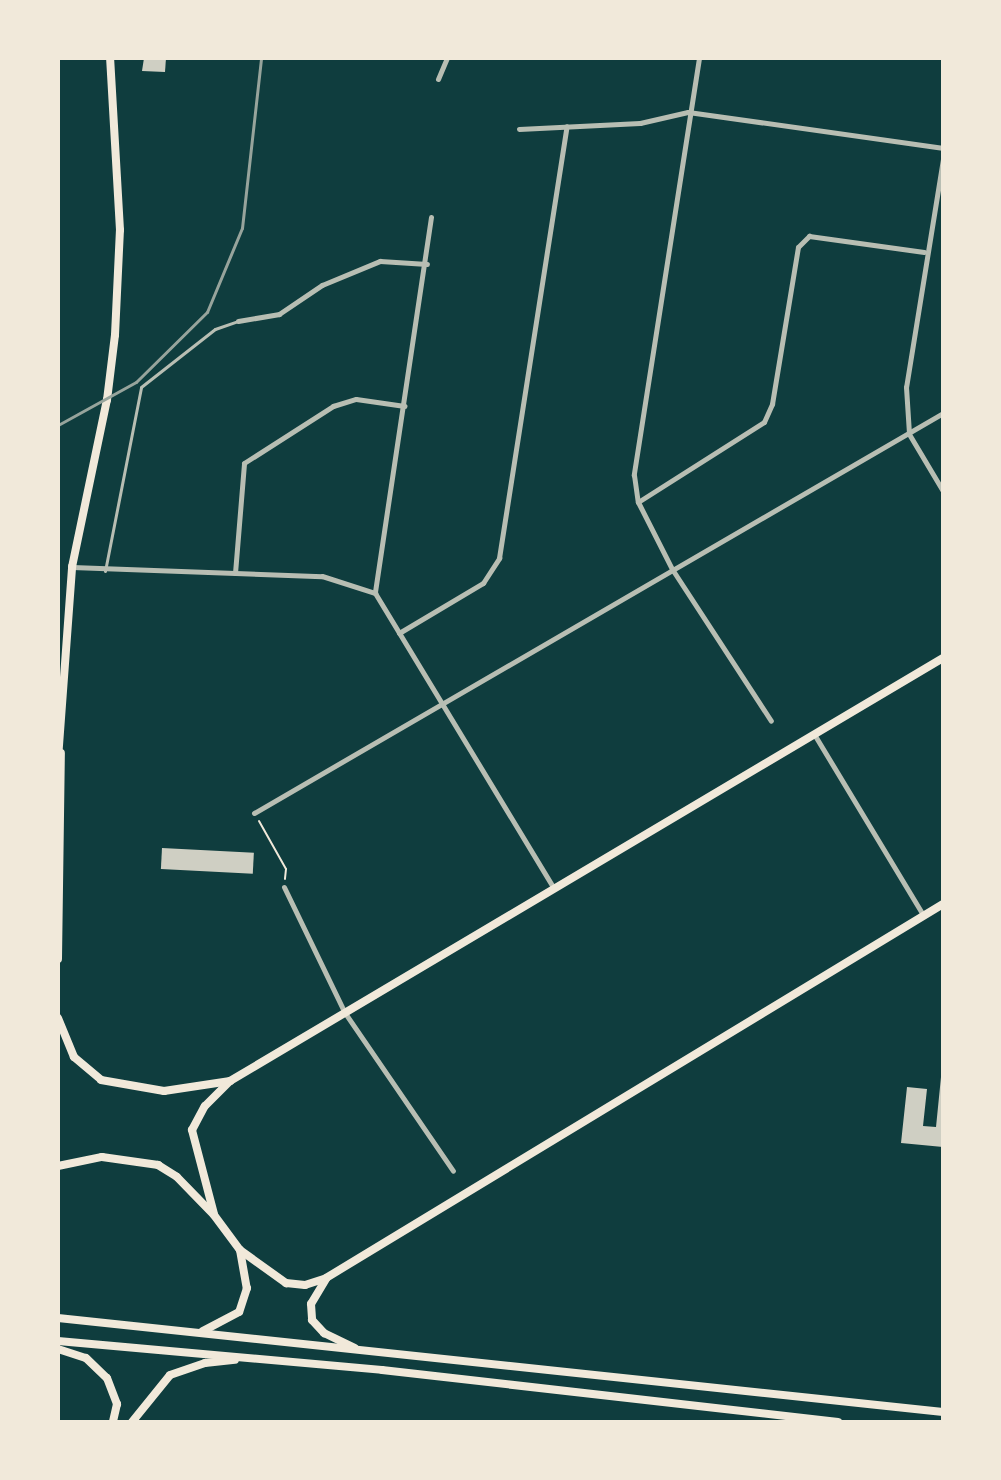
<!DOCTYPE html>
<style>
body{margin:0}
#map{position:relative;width:1001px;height:1480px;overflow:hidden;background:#0f3d3e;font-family:"PT Serif",serif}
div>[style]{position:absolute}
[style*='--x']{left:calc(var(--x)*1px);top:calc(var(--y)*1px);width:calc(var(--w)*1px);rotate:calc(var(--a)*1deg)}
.building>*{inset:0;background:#cfcfc3;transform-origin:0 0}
.path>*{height:2px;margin:-1px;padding:0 1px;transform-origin:1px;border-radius:1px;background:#f1e9da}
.service>*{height:3px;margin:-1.5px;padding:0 1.5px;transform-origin:1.5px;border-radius:1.5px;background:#b8beb3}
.minor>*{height:5px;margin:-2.5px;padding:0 2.5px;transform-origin:2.5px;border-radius:2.5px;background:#b8beb3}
.secondary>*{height:8px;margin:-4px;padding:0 4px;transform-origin:4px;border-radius:4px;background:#f1e9da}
.primary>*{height:8px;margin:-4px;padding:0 4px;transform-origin:4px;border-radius:4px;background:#f1e9da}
.rail>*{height:3px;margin:-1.5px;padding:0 1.5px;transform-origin:1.5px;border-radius:1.5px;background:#97a49c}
span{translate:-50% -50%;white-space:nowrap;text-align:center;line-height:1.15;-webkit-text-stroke:8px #f1e9da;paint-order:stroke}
.frame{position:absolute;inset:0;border:60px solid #f1e9da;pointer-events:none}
</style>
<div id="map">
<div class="building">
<div style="clip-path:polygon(144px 58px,166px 58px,165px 72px,142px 71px)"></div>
<div style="left:162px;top:848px;width:92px;height:21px;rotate:3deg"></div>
<div style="clip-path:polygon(941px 1077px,943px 1147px,901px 1143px,907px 1087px,927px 1089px,923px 1126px,936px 1127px)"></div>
</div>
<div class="path">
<div style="--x:259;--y:821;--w:55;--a:60.6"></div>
<div style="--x:286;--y:869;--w:10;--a:96"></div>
</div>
<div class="service">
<div style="--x:105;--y:571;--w:187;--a:-78.9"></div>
<div style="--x:141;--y:387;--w:94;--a:-38.1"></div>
<div style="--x:215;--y:329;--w:24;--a:-19"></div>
</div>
<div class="minor">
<div style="--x:699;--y:58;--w:422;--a:98.9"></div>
<div style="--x:634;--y:475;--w:27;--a:82"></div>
<div style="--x:638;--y:502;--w:75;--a:63.1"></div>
<div style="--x:672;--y:569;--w:181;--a:56.9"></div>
<div style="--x:438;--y:79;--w:23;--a:-67"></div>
<div style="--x:519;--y:129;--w:121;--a:-2.8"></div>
<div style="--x:640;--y:123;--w:49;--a:-12.9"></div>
<div style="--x:688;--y:112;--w:258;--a:8"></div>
<div style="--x:943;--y:159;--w:231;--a:99.2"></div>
<div style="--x:906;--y:387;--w:47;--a:86.3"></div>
<div style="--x:909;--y:434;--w:66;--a:59.2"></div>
<div style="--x:431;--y:217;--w:380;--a:98.5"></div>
<div style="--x:375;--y:593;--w:345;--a:58.8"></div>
<div style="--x:238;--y:321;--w:42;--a:-9.7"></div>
<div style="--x:279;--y:314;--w:52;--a:-34"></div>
<div style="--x:322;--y:285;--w:63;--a:-22.5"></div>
<div style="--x:380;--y:261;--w:47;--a:3.7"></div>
<div style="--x:638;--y:502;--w:149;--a:-32.4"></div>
<div style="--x:764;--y:422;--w:20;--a:-66"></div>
<div style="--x:772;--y:404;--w:159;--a:-80.6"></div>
<div style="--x:798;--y:247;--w:16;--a:-45"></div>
<div style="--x:809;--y:236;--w:116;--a:7.9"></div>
<div style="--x:72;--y:567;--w:250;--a:2.1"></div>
<div style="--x:322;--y:576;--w:56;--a:17.8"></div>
<div style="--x:235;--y:573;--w:110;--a:-85.3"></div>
<div style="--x:244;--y:463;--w:106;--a:-32.6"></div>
<div style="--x:333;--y:406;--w:24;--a:-17"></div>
<div style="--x:356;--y:399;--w:49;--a:8.1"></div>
<div style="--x:399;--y:633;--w:98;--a:-30.8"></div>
<div style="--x:483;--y:583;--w:30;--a:-57"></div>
<div style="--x:499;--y:558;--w:437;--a:-81.1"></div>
<div style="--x:814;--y:734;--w:211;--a:58.9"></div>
<div style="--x:254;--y:813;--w:797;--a:-30.14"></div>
<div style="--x:284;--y:887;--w:140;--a:64.2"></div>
<div style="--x:345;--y:1013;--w:191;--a:55.6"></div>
</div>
<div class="secondary">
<div style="--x:58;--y:759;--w:193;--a:-85.8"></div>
<div style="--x:72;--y:567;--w:171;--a:-78.2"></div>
<div style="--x:107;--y:400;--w:65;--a:-83"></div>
<div style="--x:115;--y:335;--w:105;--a:-87.3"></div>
<div style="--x:120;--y:230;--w:172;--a:-93.3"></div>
<div style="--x:58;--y:959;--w:206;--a:-89.2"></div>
<div style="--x:58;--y:1018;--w:42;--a:67.7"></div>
<div style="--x:74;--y:1057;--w:35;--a:40"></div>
<div style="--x:101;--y:1080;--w:64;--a:9.9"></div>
<div style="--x:164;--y:1091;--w:67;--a:-8.6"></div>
<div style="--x:230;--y:1081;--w:829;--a:-30.68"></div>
<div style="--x:214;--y:1214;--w:87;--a:-104.7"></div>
<div style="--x:192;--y:1130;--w:27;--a:-62"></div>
<div style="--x:205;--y:1106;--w:35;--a:-45"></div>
<div style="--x:240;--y:1250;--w:57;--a:35.7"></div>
<div style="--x:286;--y:1283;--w:19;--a:6"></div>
<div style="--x:305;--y:1285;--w:22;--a:-18"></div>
<div style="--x:326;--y:1278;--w:722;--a:-31.22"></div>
<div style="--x:326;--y:1279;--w:29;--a:121"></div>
<div style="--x:311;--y:1304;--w:16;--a:86"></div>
<div style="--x:312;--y:1320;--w:18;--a:47"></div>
<div style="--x:324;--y:1333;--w:34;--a:26"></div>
</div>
<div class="primary">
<div style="--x:58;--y:1166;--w:45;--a:-11.6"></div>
<div style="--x:102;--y:1157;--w:57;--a:8.1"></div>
<div style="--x:158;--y:1165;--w:22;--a:32"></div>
<div style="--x:177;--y:1177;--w:53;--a:45.8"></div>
<div style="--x:214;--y:1215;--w:44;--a:53.4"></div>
<div style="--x:240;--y:1250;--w:39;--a:80"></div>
<div style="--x:247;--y:1288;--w:25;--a:108"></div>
<div style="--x:239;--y:1312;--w:41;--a:152.2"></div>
<div style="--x:58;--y:1318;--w:890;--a:6.06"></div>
<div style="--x:58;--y:1341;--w:325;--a:5.1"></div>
<div style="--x:382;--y:1370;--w:459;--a:6.5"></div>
<div style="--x:58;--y:1349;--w:29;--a:18"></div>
<div style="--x:86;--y:1358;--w:29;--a:44"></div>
<div style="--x:107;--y:1378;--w:28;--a:69"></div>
<div style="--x:117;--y:1404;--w:18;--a:103"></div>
<div style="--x:132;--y:1422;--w:60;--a:-51"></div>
<div style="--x:170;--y:1375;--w:37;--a:-19"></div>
<div style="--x:205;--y:1363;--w:30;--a:-6"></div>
</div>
<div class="rail">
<div style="--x:58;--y:425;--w:89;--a:-28.9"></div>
<div style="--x:136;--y:382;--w:100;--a:-44.6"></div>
<div style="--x:207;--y:312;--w:91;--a:-67.4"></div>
<div style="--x:242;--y:228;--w:171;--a:-83.6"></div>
</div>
<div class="frame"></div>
</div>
